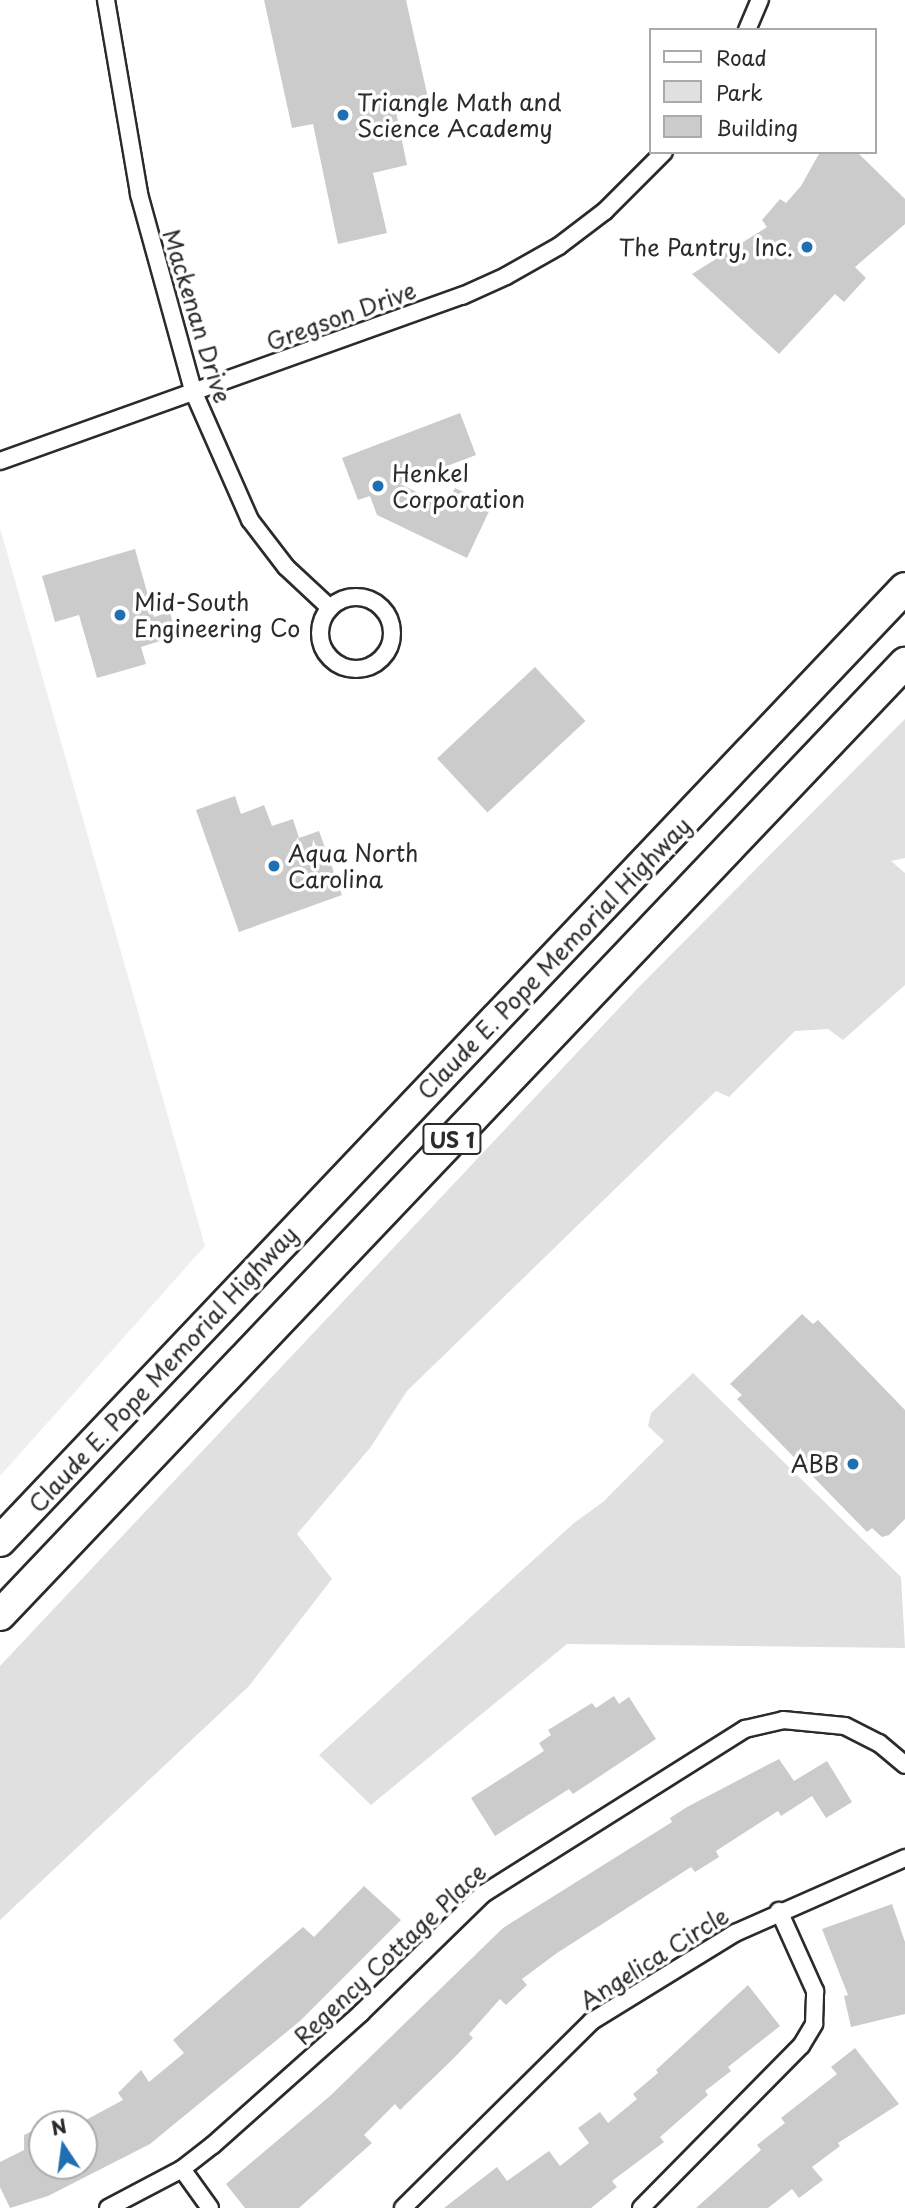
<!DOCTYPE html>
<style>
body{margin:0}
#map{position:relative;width:905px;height:2208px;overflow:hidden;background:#fff;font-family:"Playpen Sans",sans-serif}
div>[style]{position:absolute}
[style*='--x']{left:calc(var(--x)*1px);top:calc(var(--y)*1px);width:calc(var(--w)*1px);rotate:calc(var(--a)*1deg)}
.built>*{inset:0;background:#efefef}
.green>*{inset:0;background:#e0e0e0}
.building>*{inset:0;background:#cbcbcb;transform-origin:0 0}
.roads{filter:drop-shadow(2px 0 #2b2b2b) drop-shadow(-2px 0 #2b2b2b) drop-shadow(0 2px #2b2b2b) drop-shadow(0 -2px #2b2b2b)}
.minor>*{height:16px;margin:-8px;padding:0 8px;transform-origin:8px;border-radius:8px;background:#fff}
.minor>.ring{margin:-8px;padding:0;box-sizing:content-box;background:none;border:16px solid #fff;border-radius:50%}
.motorway>*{height:30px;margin:-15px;padding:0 15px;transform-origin:15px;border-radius:15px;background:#fff}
.dots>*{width:19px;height:19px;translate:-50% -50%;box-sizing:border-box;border:4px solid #fff;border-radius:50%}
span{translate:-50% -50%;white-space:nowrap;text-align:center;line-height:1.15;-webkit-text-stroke:7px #fff;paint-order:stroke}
.shield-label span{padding:2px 5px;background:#fff;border:2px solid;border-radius:5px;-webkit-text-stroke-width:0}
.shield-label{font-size:21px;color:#2b2b2b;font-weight:700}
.poi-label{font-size:23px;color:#2b2b2b}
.left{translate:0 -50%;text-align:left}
.right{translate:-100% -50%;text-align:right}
.street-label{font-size:23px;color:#2b2b2b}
.legend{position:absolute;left:649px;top:28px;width:228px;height:126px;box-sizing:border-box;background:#fff;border:2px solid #aaa;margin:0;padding:9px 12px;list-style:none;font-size:21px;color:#2b2b2b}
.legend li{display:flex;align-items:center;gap:14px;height:35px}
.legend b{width:35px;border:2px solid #aaa}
.north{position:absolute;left:28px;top:2110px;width:70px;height:70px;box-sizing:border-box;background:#fff;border:2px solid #aaa;border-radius:50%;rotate:347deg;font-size:19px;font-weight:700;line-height:28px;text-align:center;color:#2b2b2b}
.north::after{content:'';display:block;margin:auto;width:24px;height:32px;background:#1f6fb2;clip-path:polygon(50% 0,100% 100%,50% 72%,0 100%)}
</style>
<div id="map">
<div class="built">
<div style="clip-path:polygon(0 528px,205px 1246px,0 1476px)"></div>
</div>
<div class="green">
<div style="clip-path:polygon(905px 719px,905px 858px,891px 861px,905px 873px,905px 985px,843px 1040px,828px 1029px,795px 1031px,729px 1097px,716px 1091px,407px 1391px,370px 1448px,297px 1534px,332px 1579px,249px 1686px,0 1920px,0 1666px,637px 989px)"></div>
<div style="clip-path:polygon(693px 1373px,901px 1577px,905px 1648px,567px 1644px,371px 1805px,319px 1755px,574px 1523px,603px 1502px,664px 1441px,648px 1426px,651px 1413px)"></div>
</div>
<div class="building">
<div style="clip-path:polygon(264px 0,406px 0,428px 98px,395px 107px,407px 165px,373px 173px,387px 233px,338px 244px,313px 124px,292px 128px)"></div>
<div style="clip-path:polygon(820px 152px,857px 152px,905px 199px,905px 224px,855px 267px,866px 278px,844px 302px,835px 294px,779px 354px,692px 274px,767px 227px,762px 220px,780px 199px,786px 203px,801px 186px)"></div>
<div style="clip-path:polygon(460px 413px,476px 455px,400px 484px,446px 506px,455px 488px,492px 505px,467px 558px,377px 515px,370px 496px,358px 500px,342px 458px)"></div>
<div style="clip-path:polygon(135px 549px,154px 617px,170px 612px,176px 636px,141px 647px,146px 664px,97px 678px,79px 615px,55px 622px,42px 576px)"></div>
<div style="left:535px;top:667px;width:74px;height:134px;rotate:47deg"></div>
<div style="clip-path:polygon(235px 796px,241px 814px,264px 805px,272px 826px,293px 819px,299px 838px,319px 831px,342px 895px,239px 932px,196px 810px)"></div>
<div style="clip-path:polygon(802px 1314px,813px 1324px,818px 1320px,905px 1410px,905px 1519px,889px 1535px,882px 1537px,872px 1528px,867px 1532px,737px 1399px,742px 1395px,730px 1384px)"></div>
<div style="clip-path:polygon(614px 1696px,619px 1704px,629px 1697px,656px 1739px,573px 1794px,569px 1789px,495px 1836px,471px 1798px,544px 1751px,539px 1743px,551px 1735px,548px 1730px,592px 1703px,596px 1708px)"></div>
<div style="clip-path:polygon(779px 1759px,794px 1781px,827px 1761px,852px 1802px,826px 1818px,812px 1796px,781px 1816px,778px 1811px,716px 1851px,719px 1857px,695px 1872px,691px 1867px,557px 1953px,522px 1979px,527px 1985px,506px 2005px,500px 1999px,469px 2034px,473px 2038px,453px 2059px,400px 2110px,395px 2104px,364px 2135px,372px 2143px,299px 2208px,245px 2208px,226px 2184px,330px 2096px,503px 1928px,672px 1822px,670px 1818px,687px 1807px)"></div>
<div style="clip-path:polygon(364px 1886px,401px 1920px,300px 2021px,150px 2144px,48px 2196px,10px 2208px,0 2187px,0 2162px,24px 2150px,24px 2135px,42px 2126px,42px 2166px,84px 2166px,84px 2121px,123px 2100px,118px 2093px,141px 2070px,149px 2082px,184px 2053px,173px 2040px,303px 1927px,314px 1937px)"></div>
<div style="clip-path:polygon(892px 1904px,905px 1942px,905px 2014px,851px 2027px,844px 1996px,848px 1995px,822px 1929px)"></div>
<div style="clip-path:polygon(748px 1985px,780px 2026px,728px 2067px,731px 2071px,705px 2091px,708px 2095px,660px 2137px,664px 2142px,612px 2181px,617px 2187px,591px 2208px,444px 2208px,497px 2167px,507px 2181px,549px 2151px,560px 2166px,589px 2143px,578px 2128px,600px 2112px,608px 2123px,637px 2099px,633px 2094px,658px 2073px,656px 2070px)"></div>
<div style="clip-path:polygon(855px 2048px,899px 2104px,838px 2143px,840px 2146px,812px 2167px,823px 2180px,799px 2198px,792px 2189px,768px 2208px,696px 2208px,761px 2150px,757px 2145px,785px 2123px,781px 2118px,837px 2074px,831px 2067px)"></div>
</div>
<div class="roads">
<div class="minor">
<div style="--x:106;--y:0;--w:197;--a:80.3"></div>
<div style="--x:139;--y:194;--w:206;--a:74.6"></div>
<div style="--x:194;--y:393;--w:139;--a:66.2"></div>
<div style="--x:250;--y:520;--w:59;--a:52.5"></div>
<div style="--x:286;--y:567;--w:60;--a:43"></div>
<div style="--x:747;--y:30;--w:33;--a:-67"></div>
<div style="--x:0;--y:461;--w:491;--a:-19.7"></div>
<div style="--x:462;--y:296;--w:48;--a:-24.4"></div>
<div style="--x:506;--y:276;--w:61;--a:-29.5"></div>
<div style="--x:559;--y:246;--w:58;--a:-37.3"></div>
<div style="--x:605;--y:211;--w:83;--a:-45"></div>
<div class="ring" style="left:320px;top:597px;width:56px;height:56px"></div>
<div style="--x:182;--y:2169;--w:48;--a:54.3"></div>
<div style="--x:108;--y:2208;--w:84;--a:-27.8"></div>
<div style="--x:182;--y:2169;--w:39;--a:-38"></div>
<div style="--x:213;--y:2145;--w:198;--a:-41.7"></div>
<div style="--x:361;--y:2013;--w:170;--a:-44.3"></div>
<div style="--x:483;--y:1894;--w:310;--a:-32.2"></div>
<div style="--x:745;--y:1729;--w:39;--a:-13"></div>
<div style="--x:783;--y:1720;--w:62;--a:5.5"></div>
<div style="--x:845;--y:1726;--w:38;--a:27"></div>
<div style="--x:879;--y:1743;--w:34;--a:40"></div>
<div style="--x:403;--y:2208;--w:266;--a:-44.7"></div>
<div style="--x:592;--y:2021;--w:168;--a:-31.6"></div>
<div style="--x:735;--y:1933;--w:186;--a:-23.8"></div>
<div style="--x:641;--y:2208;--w:228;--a:-45.4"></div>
<div style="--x:801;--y:2046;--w:26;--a:-59"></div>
<div style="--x:814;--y:2024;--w:33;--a:-88"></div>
<div style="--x:815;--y:1991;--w:88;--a:-114.2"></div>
</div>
<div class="motorway">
<div style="--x:0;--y:1541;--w:1314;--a:-46.48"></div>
<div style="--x:0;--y:1615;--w:1314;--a:-46.45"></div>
</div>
</div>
<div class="dots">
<div style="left:343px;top:115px;background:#1f6fb2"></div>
<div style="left:807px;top:247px;background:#1f6fb2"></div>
<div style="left:378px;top:486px;background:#1f6fb2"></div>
<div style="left:120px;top:615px;background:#1f6fb2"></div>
<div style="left:274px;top:866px;background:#1f6fb2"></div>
<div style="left:853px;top:1464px;background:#1f6fb2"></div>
</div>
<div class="shield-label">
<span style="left:452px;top:1139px">US 1</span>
</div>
<div class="poi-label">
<span class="left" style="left:357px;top:115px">Triangle Math and<br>Science Academy</span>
<span class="right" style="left:793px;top:247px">The Pantry, Inc.</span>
<span class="left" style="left:392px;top:486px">Henkel<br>Corporation</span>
<span class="left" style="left:134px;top:615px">Mid-South<br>Engineering Co</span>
<span class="left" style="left:288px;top:866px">Aqua North<br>Carolina</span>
<span class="right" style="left:839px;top:1464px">ABB</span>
</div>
<div class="street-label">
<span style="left:197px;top:316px;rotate:73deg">Mackenan Drive</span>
<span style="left:341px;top:316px;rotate:-20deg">Gregson Drive</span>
<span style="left:554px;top:958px;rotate:-46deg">Claude E. Pope Memorial Highway</span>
<span style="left:163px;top:1369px;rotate:-47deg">Claude E. Pope Memorial Highway</span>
<span style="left:390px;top:1954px;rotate:-43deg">Regency Cottage Place</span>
<span style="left:654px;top:1958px;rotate:-32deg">Angelica Circle</span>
</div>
<ul class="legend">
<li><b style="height:9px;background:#fff"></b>Road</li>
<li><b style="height:19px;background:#e0e0e0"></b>Park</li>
<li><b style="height:19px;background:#cbcbcb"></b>Building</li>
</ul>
<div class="north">N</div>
</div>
